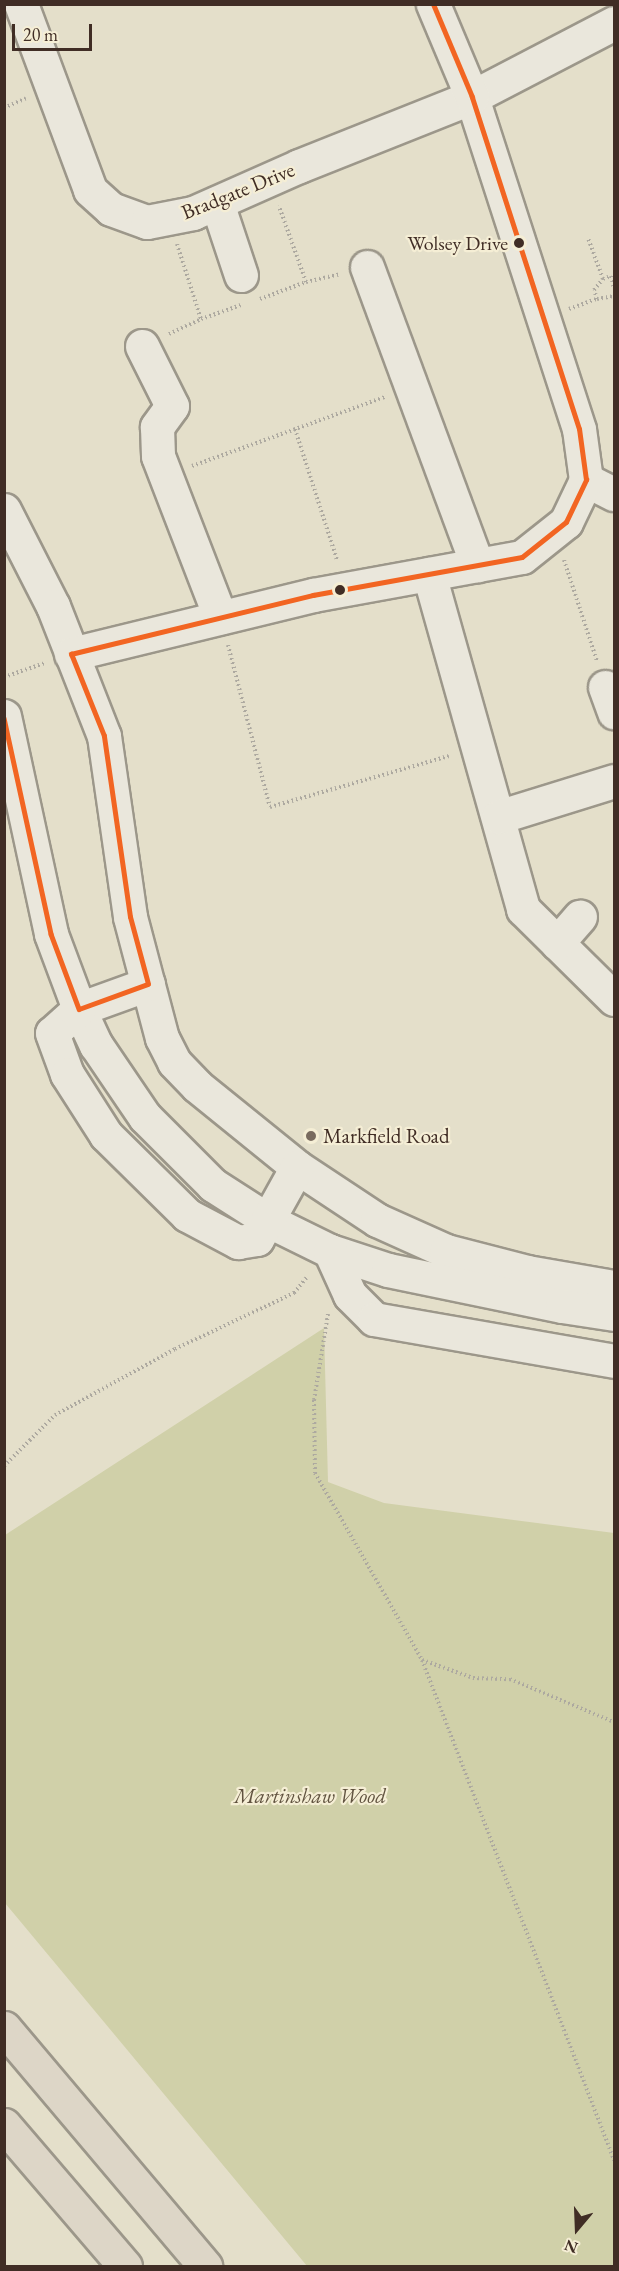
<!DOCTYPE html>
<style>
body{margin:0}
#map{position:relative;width:619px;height:2271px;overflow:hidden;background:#e4dfca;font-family:"EB Garamond",serif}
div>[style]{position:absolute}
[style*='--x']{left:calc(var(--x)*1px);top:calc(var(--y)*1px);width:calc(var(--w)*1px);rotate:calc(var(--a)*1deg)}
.green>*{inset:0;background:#d0d0a9}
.path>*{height:4px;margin-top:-2px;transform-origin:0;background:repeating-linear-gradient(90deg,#ada9a0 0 1.5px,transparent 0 4.5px)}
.roads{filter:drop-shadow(2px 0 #9c978a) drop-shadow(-2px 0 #9c978a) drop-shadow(0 2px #9c978a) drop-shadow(0 -2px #9c978a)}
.minor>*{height:33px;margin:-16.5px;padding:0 16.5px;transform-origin:16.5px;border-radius:16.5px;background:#eae7dc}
.highway>*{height:33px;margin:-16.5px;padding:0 16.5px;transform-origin:16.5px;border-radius:16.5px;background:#ddd6c7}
.bus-1>*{height:4.5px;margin:-2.25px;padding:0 2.25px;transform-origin:2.25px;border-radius:2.25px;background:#f26522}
.dots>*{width:16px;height:16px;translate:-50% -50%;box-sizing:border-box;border:3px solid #f5eed5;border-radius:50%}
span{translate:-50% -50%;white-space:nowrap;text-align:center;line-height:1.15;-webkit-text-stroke:4.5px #f5eed5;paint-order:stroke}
.bus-label{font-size:20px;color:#402d25}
.right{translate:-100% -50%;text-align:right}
.street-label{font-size:21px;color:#402d25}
.poi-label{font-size:21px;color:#402d25}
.left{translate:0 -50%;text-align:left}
.park-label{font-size:21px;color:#60523f;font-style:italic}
.frame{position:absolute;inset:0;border:6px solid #402d25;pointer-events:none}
.north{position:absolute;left:547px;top:2199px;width:60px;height:60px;-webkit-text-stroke:4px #f5eed5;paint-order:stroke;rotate:199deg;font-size:16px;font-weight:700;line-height:24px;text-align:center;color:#402d25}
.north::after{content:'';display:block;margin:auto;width:21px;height:27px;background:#402d25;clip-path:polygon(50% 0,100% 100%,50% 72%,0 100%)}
.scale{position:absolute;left:12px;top:24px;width:80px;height:27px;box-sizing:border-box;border:3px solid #402d25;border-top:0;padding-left:8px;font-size:18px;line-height:21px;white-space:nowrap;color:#402d25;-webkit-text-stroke:4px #f5eed5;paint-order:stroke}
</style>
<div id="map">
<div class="green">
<div style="clip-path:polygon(324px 1328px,328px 1482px,384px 1503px,614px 1533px,614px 2266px,307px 2266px,5px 1903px,5px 1535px)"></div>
</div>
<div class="path">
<div style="--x:4;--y:108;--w:24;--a:-24"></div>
<div style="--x:177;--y:244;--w:79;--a:72.3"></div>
<div style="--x:201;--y:319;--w:42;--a:-19.3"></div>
<div style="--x:603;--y:279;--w:9;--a:-21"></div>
<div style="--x:611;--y:276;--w:12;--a:76"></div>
<div style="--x:306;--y:282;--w:35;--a:-13"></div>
<div style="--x:260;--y:299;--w:49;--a:-20.3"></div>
<div style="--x:306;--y:282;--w:81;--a:-109.6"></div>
<div style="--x:597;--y:299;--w:17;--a:-10"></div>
<div style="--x:569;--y:309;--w:30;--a:-20"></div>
<div style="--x:597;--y:299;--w:9;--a:-108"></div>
<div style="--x:594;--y:290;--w:14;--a:-51"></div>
<div style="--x:603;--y:279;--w:44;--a:-110.1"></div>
<div style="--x:169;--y:334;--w:35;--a:-25"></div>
<div style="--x:295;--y:429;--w:138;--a:72.2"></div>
<div style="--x:192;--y:466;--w:205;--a:-19.7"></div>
<div style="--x:564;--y:560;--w:106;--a:71.9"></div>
<div style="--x:228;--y:645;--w:167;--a:75.5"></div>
<div style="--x:270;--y:807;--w:186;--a:-15.9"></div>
<div style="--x:4;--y:677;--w:43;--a:-18.9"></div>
<div style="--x:328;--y:1314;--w:87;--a:99.2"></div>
<div style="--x:314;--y:1400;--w:73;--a:89.2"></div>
<div style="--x:315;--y:1473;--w:215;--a:60.2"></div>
<div style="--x:422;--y:1660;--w:54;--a:19.4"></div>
<div style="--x:473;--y:1678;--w:37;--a:2"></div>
<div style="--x:510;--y:1679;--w:113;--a:22.5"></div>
<div style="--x:4;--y:1466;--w:72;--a:-45"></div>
<div style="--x:55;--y:1415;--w:137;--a:-28.8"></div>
<div style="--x:175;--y:1349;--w:132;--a:-25.2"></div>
<div style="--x:294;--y:1293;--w:22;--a:-51"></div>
<div style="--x:422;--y:1660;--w:536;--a:68.99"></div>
</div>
<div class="roads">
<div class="minor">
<div style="--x:21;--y:4;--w:198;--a:69.6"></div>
<div style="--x:90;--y:190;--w:28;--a:42"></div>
<div style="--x:111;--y:209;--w:38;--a:20"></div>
<div style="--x:147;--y:222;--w:47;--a:-11.1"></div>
<div style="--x:193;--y:213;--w:116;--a:-23.9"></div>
<div style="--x:299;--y:166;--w:186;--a:-21.7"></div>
<div style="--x:472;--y:97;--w:160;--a:-27.5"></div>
<div style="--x:217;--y:203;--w:76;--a:71.6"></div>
<div style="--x:367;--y:267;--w:318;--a:69.7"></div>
<div style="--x:142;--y:346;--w:67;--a:63.4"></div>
<div style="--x:172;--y:406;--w:26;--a:126"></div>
<div style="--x:157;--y:427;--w:29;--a:88"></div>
<div style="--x:158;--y:456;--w:173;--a:68.9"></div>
<div style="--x:586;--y:480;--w:31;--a:27"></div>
<div style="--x:4;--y:510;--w:108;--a:63"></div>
<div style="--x:53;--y:606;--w:140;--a:68.6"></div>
<div style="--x:104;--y:736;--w:183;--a:81.8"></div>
<div style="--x:130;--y:917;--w:125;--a:75.2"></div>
<div style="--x:162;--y:1038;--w:27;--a:63"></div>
<div style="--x:174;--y:1062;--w:33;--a:46"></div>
<div style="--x:197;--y:1086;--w:129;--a:39"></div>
<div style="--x:297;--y:1167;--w:96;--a:33.5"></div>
<div style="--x:377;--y:1220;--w:76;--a:24.2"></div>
<div style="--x:446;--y:1251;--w:84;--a:14.5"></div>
<div style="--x:527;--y:1272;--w:88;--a:9.8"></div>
<div style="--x:429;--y:574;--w:348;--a:74.3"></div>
<div style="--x:523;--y:909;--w:128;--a:44.7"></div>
<div style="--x:71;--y:654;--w:249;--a:-13.7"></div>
<div style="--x:313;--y:595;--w:212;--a:-10.3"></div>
<div style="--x:522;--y:557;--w:56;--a:-38.5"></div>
<div style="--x:566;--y:522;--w:47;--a:-64.5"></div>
<div style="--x:586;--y:480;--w:51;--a:-97.8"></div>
<div style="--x:579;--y:429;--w:349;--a:-107.9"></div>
<div style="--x:472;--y:97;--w:101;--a:-112.8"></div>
<div style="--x:605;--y:687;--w:27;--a:70"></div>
<div style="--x:4;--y:716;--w:223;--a:77.8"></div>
<div style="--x:51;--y:934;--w:80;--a:69.5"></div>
<div style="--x:79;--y:1009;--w:40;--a:65"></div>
<div style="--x:96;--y:1045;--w:87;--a:55.8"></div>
<div style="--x:145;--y:1117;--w:96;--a:45"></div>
<div style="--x:213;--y:1185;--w:67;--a:32.7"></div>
<div style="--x:269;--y:1221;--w:68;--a:26.2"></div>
<div style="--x:330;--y:1251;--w:61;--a:18.1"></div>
<div style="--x:388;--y:1270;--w:178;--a:11.7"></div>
<div style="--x:562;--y:1306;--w:53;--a:8.7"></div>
<div style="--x:498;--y:817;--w:121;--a:-17.2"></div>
<div style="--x:557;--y:943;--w:35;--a:-49"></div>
<div style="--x:148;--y:984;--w:73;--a:160.1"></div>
<div style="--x:79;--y:1009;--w:36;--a:138"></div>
<div style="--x:52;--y:1033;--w:44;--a:69.9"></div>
<div style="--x:67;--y:1074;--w:72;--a:57.4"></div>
<div style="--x:106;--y:1135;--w:114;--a:44.6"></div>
<div style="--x:187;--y:1215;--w:58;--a:27.9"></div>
<div style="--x:238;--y:1242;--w:19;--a:-9"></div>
<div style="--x:257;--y:1239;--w:82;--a:-60.9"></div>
<div style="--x:330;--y:1251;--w:48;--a:65.6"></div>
<div style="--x:350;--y:1295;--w:34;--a:45"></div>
<div style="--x:374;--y:1319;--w:244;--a:9.9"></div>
</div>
<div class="highway">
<div style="--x:4;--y:2028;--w:312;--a:49.8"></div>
<div style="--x:4;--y:2125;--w:186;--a:49.4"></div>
</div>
</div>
<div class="bus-1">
<div style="--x:4;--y:718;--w:221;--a:77.7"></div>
<div style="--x:51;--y:934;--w:80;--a:69.5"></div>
<div style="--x:79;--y:1009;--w:73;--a:-19.9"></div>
<div style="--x:148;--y:984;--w:69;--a:-105"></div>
<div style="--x:130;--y:917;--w:183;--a:-98.2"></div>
<div style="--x:104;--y:736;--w:88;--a:-111.9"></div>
<div style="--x:71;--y:654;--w:249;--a:-13.7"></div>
<div style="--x:313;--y:595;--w:212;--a:-10.3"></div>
<div style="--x:522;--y:557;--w:56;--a:-38.5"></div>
<div style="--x:566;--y:522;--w:47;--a:-64.5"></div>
<div style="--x:586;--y:480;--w:51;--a:-97.8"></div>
<div style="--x:579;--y:429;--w:349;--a:-107.9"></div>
<div style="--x:472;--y:97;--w:101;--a:-112.8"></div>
</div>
<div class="dots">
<div style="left:519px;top:243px;background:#402d25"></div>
<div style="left:340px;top:590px;background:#402d25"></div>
<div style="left:311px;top:1136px;background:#796b5f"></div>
</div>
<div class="bus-label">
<span class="right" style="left:508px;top:243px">Wolsey Drive</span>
</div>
<div class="street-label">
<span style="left:238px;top:191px;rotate:-22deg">Bradgate Drive</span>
</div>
<div class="poi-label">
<span class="left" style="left:323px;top:1136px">Markfield Road</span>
</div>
<div class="park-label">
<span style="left:310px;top:1796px">Martinshaw Wood</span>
</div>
<div class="frame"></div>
<div class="north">N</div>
<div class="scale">20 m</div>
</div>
